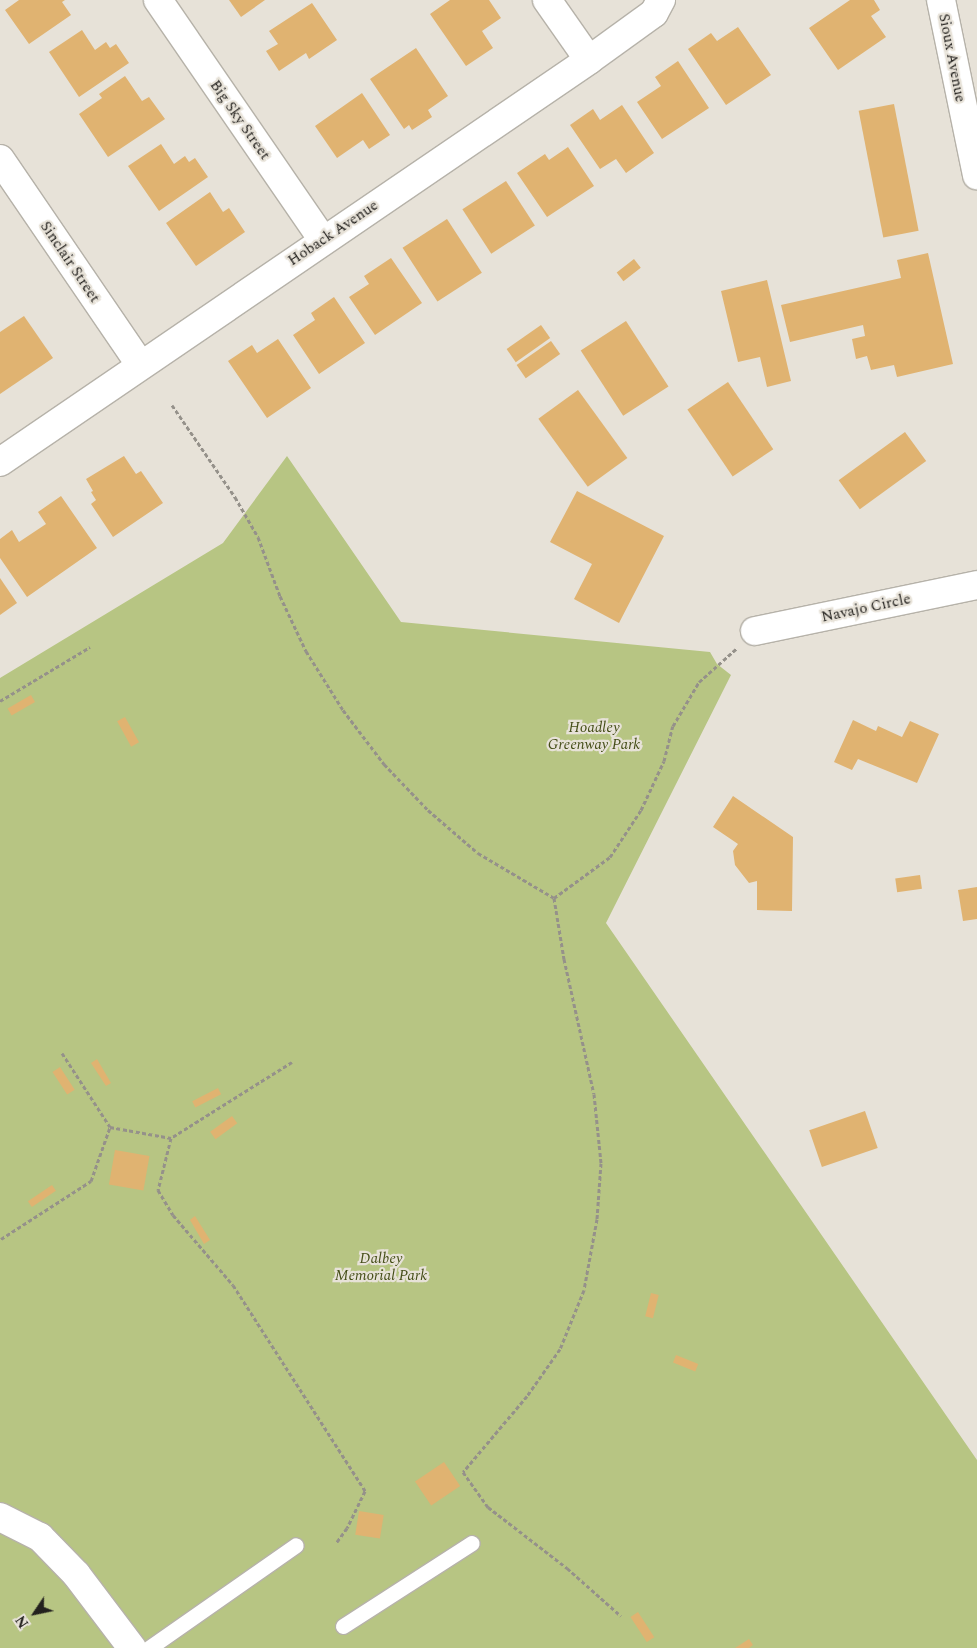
<!DOCTYPE html>
<style>
body{margin:0}
#map{position:relative;width:977px;height:1648px;overflow:hidden;background:#e7e2d8;font-family:Spectral,serif}
div>[style]{position:absolute}
[style*='--x']{left:calc(var(--x)*1px);top:calc(var(--y)*1px);width:calc(var(--w)*1px);rotate:calc(var(--a)*1deg)}
.green>*{inset:0;background:#b7c583}
.building>*{inset:0;background:#e0b371;transform-origin:0 0}
.path>*{height:3px;margin-top:-1.5px;transform-origin:0;background:repeating-linear-gradient(90deg,#95918a 0 4px,transparent 0 6.5px)}
.roads{filter:drop-shadow(1px 0 #b6b2a9) drop-shadow(-1px 0 #b6b2a9) drop-shadow(0 1px #b6b2a9) drop-shadow(0 -1px #b6b2a9)}
.lane>*{height:15px;margin:-7.5px;padding:0 7.5px;transform-origin:7.5px;border-radius:7.5px;background:#fff}
.street>*{height:28px;margin:-14px;padding:0 14px;transform-origin:14px;border-radius:14px;background:#fff}
span{translate:-50% -50%;white-space:nowrap;text-align:center;line-height:1.15;-webkit-text-stroke:4.5px #e7e2d8;paint-order:stroke}
.street-label{font-size:15px;color:#23211e}
.park-label{font-size:15px;color:#454e18;font-style:italic}
.north{position:absolute;left:10px;top:1588px;width:50px;height:50px;-webkit-text-stroke:4px #e7e2d8;paint-order:stroke;rotate:236deg;font-size:14px;font-weight:700;line-height:20px;text-align:center;color:#23211e}
.north::after{content:'';display:block;margin:auto;width:18px;height:22px;background:#23211e;clip-path:polygon(50% 0,100% 100%,50% 72%,0 100%)}
</style>
<div id="map">
<div class="green">
<div style="clip-path:polygon(287px 456px,401px 622px,710px 652px,717px 664px,731px 675px,606px 923px,977px 1460px,977px 1648px,0 1648px,0 678px,223px 543px)"></div>
</div>
<div class="building">
<div style="clip-path:polygon(19px 0,65px 0,62px 2px,71px 15px,29px 44px,5px 10px)"></div>
<div style="clip-path:polygon(229px 0,265px 0,241px 17px)"></div>
<div style="clip-path:polygon(450px 0,489px 0,501px 18px,482px 31px,493px 48px,466px 66px,430px 14px)"></div>
<div style="clip-path:polygon(850px 0,874px 0,880px 10px,871px 16px,886px 37px,838px 70px,809px 28px)"></div>
<div style="clip-path:polygon(312px 3px,337px 40px,309px 59px,306px 53px,279px 71px,266px 51px,278px 44px,269px 31px)"></div>
<div style="clip-path:polygon(738px 27px,771px 75px,726px 105px,688px 49px,711px 33px,717px 41px)"></div>
<div style="clip-path:polygon(82px 30px,95px 50px,106px 42px,110px 48px,116px 44px,129px 63px,79px 97px,49px 52px)"></div>
<div style="clip-path:polygon(416px 48px,448px 96px,428px 110px,432px 117px,412px 130px,409px 125px,404px 129px,370px 79px)"></div>
<div style="clip-path:polygon(678px 61px,709px 108px,662px 139px,637px 102px,661px 86px,655px 77px)"></div>
<div style="clip-path:polygon(125px 76px,142px 101px,149px 97px,165px 119px,108px 157px,79px 114px,102px 98px,99px 94px)"></div>
<div style="clip-path:polygon(362px 93px,390px 135px,369px 149px,363px 140px,337px 158px,315px 126px)"></div>
<div style="left:894px;top:104px;width:129px;height:36px;rotate:79deg"></div>
<div style="clip-path:polygon(622px 105px,654px 153px,626px 173px,616px 159px,600px 169px,570px 125px,593px 109px,600px 120px)"></div>
<div style="clip-path:polygon(161px 144px,174px 164px,185px 156px,189px 162px,195px 158px,208px 177px,159px 211px,128px 166px)"></div>
<div style="clip-path:polygon(568px 147px,594px 186px,547px 217px,517px 173px,545px 154px,549px 160px)"></div>
<div style="left:506px;top:181px;width:53px;height:52px;rotate:57deg"></div>
<div style="clip-path:polygon(210px 192px,223px 212px,229px 208px,245px 232px,196px 266px,166px 223px)"></div>
<div style="left:447px;top:219px;width:64px;height:53px;rotate:57deg"></div>
<div style="clip-path:polygon(928px 253px,953px 364px,897px 377px,894px 365px,871px 370px,867px 356px,856px 359px,852px 339px,865px 336px,863px 325px,790px 342px,781px 305px,901px 278px,897px 260px)"></div>
<div style="clip-path:polygon(391px 258px,422px 303px,375px 335px,349px 297px,369px 284px,364px 276px)"></div>
<div style="left:634px;top:259px;width:11px;height:22px;rotate:52deg"></div>
<div style="clip-path:polygon(767px 280px,791px 381px,767px 387px,760px 357px,738px 362px,721px 291px)"></div>
<div style="clip-path:polygon(334px 297px,365px 343px,319px 374px,293px 335px,315px 320px,311px 313px)"></div>
<div style="clip-path:polygon(24px 316px,53px 358px,0 394px,0 332px)"></div>
<div style="left:626px;top:321px;width:78px;height:54px;rotate:57deg"></div>
<div style="left:541px;top:325px;width:16px;height:42px;rotate:55deg"></div>
<div style="clip-path:polygon(278px 339px,311px 388px,267px 418px,228px 361px,252px 345px,257px 353px)"></div>
<div style="left:551px;top:341px;width:16px;height:42px;rotate:55deg"></div>
<div style="left:728px;top:382px;width:81px;height:49px;rotate:56deg"></div>
<div style="left:578px;top:390px;width:84px;height:49px;rotate:54deg"></div>
<div style="left:905px;top:432px;width:36px;height:82px;rotate:54deg"></div>
<div style="clip-path:polygon(124px 456px,136px 474px,141px 471px,163px 503px,113px 537px,91px 504px,96px 500px,91px 492px,93px 491px,86px 479px)"></div>
<div style="clip-path:polygon(577px 491px,664px 536px,619px 623px,574px 599px,592px 564px,550px 542px)"></div>
<div style="clip-path:polygon(61px 496px,97px 548px,27px 597px,0 558px,0 539px,12px 530px,19px 542px,46px 524px,38px 512px)"></div>
<div style="clip-path:polygon(0 578px,17px 603px,0 615px)"></div>
<div style="left:31px;top:695px;width:8px;height:27px;rotate:60deg"></div>
<div style="left:125px;top:717px;width:29px;height:9px;rotate:61deg"></div>
<div style="clip-path:polygon(853px 720px,876px 731px,878px 726px,902px 737px,910px 721px,939px 734px,917px 783px,858px 759px,852px 770px,834px 762px)"></div>
<div style="clip-path:polygon(733px 796px,793px 837px,792px 911px,757px 910px,757px 881px,749px 883px,735px 865px,733px 851px,738px 844px,713px 827px)"></div>
<div style="left:920px;top:875px;width:14px;height:25px;rotate:82deg"></div>
<div style="clip-path:polygon(977px 887px,977px 919px,963px 921px,958px 890px)"></div>
<div style="clip-path:polygon(97px 1059px,111px 1083px,106px 1086px,91px 1063px)"></div>
<div style="left:60px;top:1067px;width:27px;height:9px;rotate:57deg"></div>
<div style="left:218px;top:1088px;width:7px;height:29px;rotate:63deg"></div>
<div style="left:865px;top:1111px;width:39px;height:59px;rotate:71deg"></div>
<div style="left:232px;top:1116px;width:9px;height:27px;rotate:54deg"></div>
<div style="left:115px;top:1150px;width:35px;height:35px;rotate:10deg"></div>
<div style="left:52px;top:1185px;width:7px;height:29px;rotate:56deg"></div>
<div style="clip-path:polygon(195px 1216px,210px 1240px,204px 1244px,190px 1220px)"></div>
<div style="left:651px;top:1293px;width:8px;height:24px;rotate:14deg"></div>
<div style="left:676px;top:1355px;width:24px;height:8px;rotate:22deg"></div>
<div style="left:444px;top:1462px;width:29px;height:35px;rotate:56deg"></div>
<div style="left:359px;top:1511px;width:25px;height:24px;rotate:9deg"></div>
<div style="left:638px;top:1612px;width:30px;height:9px;rotate:57deg"></div>
<div style="clip-path:polygon(749px 1639px,753px 1645px,749px 1648px,735px 1648px)"></div>
</div>
<div class="path">
<div style="--x:172;--y:405;--w:112;--a:55.6"></div>
<div style="--x:235;--y:497;--w:46;--a:60.1"></div>
<div style="--x:258;--y:537;--w:63;--a:69.6"></div>
<div style="--x:280;--y:596;--w:61;--a:64.7"></div>
<div style="--x:306;--y:651;--w:70;--a:57.9"></div>
<div style="--x:343;--y:710;--w:68;--a:52.8"></div>
<div style="--x:384;--y:764;--w:64;--a:46.3"></div>
<div style="--x:428;--y:810;--w:66;--a:40.7"></div>
<div style="--x:478;--y:853;--w:88;--a:30.6"></div>
<div style="--x:554;--y:898;--w:69;--a:-36.2"></div>
<div style="--x:610;--y:857;--w:56;--a:-56.6"></div>
<div style="--x:641;--y:810;--w:54;--a:-64.9"></div>
<div style="--x:664;--y:761;--w:36;--a:-76"></div>
<div style="--x:673;--y:726;--w:51;--a:-59.4"></div>
<div style="--x:699;--y:682;--w:50;--a:-41.7"></div>
<div style="--x:0;--y:701;--w:105;--a:-31"></div>
<div style="--x:554;--y:898;--w:62;--a:80.7"></div>
<div style="--x:564;--y:959;--w:138;--a:77.5"></div>
<div style="--x:594;--y:1094;--w:69;--a:84.2"></div>
<div style="--x:601;--y:1163;--w:56;--a:94.1"></div>
<div style="--x:597;--y:1219;--w:72;--a:100.4"></div>
<div style="--x:584;--y:1290;--w:64;--a:112.1"></div>
<div style="--x:560;--y:1349;--w:57;--a:125.1"></div>
<div style="--x:527;--y:1396;--w:99;--a:130.1"></div>
<div style="--x:463;--y:1472;--w:43;--a:54.5"></div>
<div style="--x:488;--y:1507;--w:100;--a:37.7"></div>
<div style="--x:567;--y:1568;--w:72;--a:41.6"></div>
<div style="--x:62;--y:1053;--w:88;--a:57"></div>
<div style="--x:110;--y:1127;--w:62;--a:10.2"></div>
<div style="--x:292;--y:1062;--w:143;--a:147.9"></div>
<div style="--x:171;--y:1138;--w:54;--a:104"></div>
<div style="--x:158;--y:1190;--w:29;--a:59"></div>
<div style="--x:173;--y:1215;--w:92;--a:49.4"></div>
<div style="--x:233;--y:1285;--w:245;--a:57.3"></div>
<div style="--x:365;--y:1491;--w:41;--a:115.9"></div>
<div style="--x:347;--y:1528;--w:19;--a:126"></div>
<div style="--x:1;--y:1239;--w:107;--a:-32.8"></div>
<div style="--x:91;--y:1181;--w:57;--a:-70.6"></div>
</div>
<div class="roads">
<div class="lane">
<div style="--x:343;--y:1626;--w:153;--a:-32.8"></div>
<div style="--x:149;--y:1648;--w:179;--a:-35"></div>
</div>
<div class="street">
<div style="--x:158;--y:0;--w:291;--a:55.5"></div>
<div style="--x:547;--y:0;--w:73;--a:55"></div>
<div style="--x:941;--y:0;--w:179;--a:78.4"></div>
<div style="--x:0;--y:159;--w:248;--a:55.7"></div>
<div style="--x:0;--y:462;--w:713;--a:-34.31"></div>
<div style="--x:589;--y:60;--w:80;--a:-35.9"></div>
<div style="--x:654;--y:13;--w:15;--a:-62"></div>
<div style="--x:755;--y:631;--w:227;--a:-11.7"></div>
<div style="--x:0;--y:1517;--w:45;--a:26.6"></div>
<div style="--x:40;--y:1537;--w:52;--a:45.8"></div>
<div style="--x:76;--y:1574;--w:93;--a:52.9"></div>
</div>
</div>
<div class="street-label">
<span style="left:952px;top:58px;rotate:79deg">Sioux Avenue</span>
<span style="left:240px;top:120px;rotate:55deg">Big Sky Street</span>
<span style="left:333px;top:233px;rotate:-34deg">Hoback Avenue</span>
<span style="left:70px;top:262px;rotate:56deg">Sinclair Street</span>
<span style="left:866px;top:608px;rotate:-12deg">Navajo Circle</span>
</div>
<div class="park-label">
<span style="left:594px;top:736px">Hoadley<br>Greenway Park</span>
<span style="left:381px;top:1267px">Dalbey<br>Memorial Park</span>
</div>
<div class="north">N</div>
</div>
